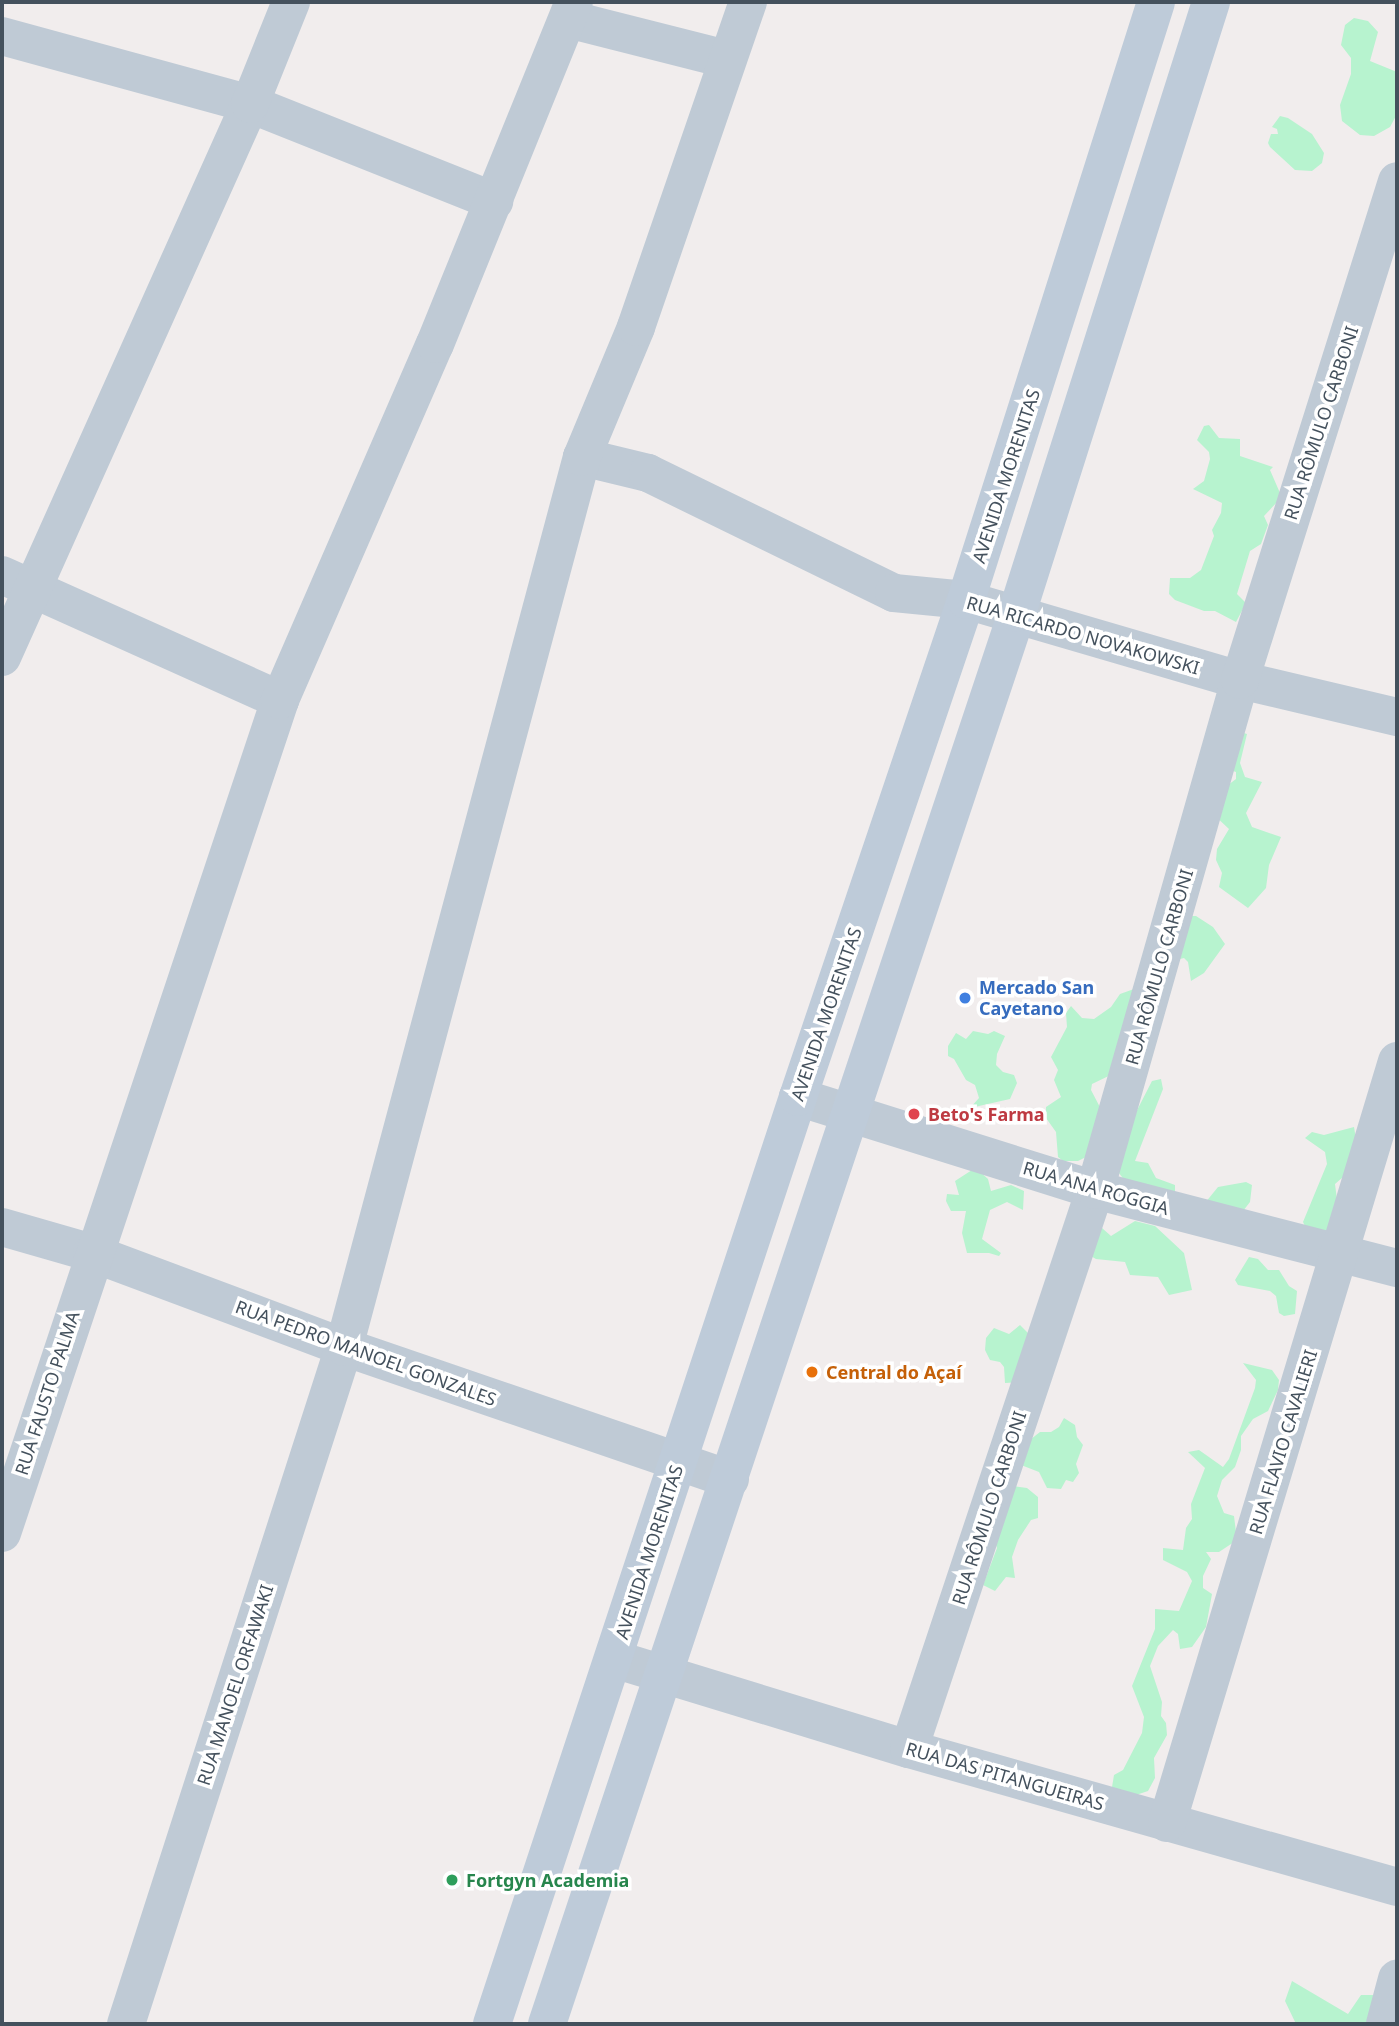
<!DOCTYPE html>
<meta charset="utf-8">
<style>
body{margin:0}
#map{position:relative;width:1399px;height:2026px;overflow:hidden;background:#f1eded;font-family:"Noto Sans",sans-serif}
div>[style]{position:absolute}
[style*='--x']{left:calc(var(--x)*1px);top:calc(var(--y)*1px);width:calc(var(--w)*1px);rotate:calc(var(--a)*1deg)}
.green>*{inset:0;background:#b7f3cf}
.street>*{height:38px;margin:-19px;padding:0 19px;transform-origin:19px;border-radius:19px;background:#bfcad5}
.secondary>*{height:38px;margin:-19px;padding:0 19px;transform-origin:19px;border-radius:19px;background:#becbd9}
.dots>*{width:19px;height:19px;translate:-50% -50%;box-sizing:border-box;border:4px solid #fff;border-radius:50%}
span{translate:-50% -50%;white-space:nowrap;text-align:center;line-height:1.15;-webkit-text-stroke:7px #fff;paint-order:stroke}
.street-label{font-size:18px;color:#44515d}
.shop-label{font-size:18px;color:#366cbe;font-weight:700}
.left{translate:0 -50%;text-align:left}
.health-label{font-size:18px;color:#be3a42;font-weight:700}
.food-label{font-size:18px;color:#c56008;font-weight:700}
.leisure-label{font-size:18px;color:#27864d;font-weight:700}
.frame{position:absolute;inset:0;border:4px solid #44515d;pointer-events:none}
</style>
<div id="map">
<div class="green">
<div style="clip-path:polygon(1354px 18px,1368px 21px,1378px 32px,1370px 61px,1397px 72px,1397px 114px,1390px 127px,1374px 136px,1360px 135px,1342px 121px,1340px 105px,1351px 74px,1351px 58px,1341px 45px,1345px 25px)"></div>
<div style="clip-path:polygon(1280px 116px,1288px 118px,1312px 134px,1324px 153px,1322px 163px,1312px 171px,1295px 170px,1270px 147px,1268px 143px,1271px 134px,1278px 134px,1277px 129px,1272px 127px)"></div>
<div style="clip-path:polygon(1209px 425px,1219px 438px,1240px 439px,1240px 456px,1273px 467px,1270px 470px,1280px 493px,1279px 500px,1264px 516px,1268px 525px,1261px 544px,1250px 551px,1237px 594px,1246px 603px,1236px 622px,1215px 611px,1204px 611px,1175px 600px,1169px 594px,1170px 578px,1190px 578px,1201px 570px,1214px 536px,1212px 530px,1221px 513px,1222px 503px,1193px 489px,1204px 481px,1210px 459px,1209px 452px,1197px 440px,1204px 426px)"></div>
<div style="clip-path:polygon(1237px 731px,1247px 734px,1240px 763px,1245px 777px,1262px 782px,1246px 813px,1252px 827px,1281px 837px,1269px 865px,1266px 888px,1248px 908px,1219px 887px,1222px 873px,1216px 860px,1217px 849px,1229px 829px,1213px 814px,1220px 791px,1236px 779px,1236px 772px,1230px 770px)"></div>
<div style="clip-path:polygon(1183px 916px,1196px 916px,1213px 927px,1225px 944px,1204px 973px,1191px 981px,1188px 962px,1184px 958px,1176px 960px)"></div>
<div style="clip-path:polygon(1134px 989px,1119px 1071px,1092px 1084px,1091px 1090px,1103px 1113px,1090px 1155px,1078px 1161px,1063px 1161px,1058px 1157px,1056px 1132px,1046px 1118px,1046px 1107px,1061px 1097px,1054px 1080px,1058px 1070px,1051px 1057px,1067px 1027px,1066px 1013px,1071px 1006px,1082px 1018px,1094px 1019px,1111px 1007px,1120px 994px)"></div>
<div style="clip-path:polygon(973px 1031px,988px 1034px,994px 1031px,1005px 1036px,997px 1054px,996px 1065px,1003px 1072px,1014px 1075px,1017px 1083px,1010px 1099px,970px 1108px,979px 1098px,975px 1085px,966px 1080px,954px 1059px,948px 1056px,948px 1046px,956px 1033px,966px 1039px)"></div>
<div style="clip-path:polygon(1161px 1079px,1163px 1089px,1135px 1161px,1148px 1163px,1156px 1178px,1175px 1185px,1175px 1194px,1205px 1203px,1218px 1187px,1246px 1182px,1252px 1185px,1250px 1202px,1233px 1224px,1125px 1181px,1116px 1169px,1132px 1120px,1152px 1081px)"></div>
<div style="clip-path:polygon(1354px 1127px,1357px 1145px,1350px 1171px,1335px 1184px,1337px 1200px,1326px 1241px,1306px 1228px,1303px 1222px,1327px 1164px,1325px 1152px,1305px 1138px,1312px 1132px,1324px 1135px)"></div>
<div style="clip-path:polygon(972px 1170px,979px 1171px,988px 1179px,991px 1191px,1011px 1185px,1024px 1191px,1023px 1210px,1007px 1202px,990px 1210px,982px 1239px,1001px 1253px,999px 1256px,989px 1253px,967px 1253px,962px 1233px,966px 1211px,951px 1211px,946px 1201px,947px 1194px,959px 1195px,955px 1181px)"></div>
<div style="clip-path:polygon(1135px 1221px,1155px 1226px,1184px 1253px,1192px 1290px,1169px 1295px,1158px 1277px,1130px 1275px,1125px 1262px,1096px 1259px,1087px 1254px,1102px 1228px,1111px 1236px)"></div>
<div style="clip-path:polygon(1249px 1257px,1258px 1259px,1268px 1270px,1279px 1270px,1289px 1286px,1297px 1291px,1295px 1314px,1284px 1316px,1279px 1313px,1276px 1296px,1270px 1291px,1238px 1285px,1235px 1280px)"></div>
<div style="clip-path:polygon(1020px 1325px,1029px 1334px,1022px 1382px,1005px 1383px,1004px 1367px,1000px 1362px,990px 1360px,985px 1350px,986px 1338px,994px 1328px,1009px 1334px)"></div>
<div style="clip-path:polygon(1243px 1363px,1272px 1370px,1279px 1380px,1278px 1390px,1268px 1411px,1253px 1419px,1241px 1436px,1241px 1450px,1235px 1467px,1222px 1480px,1217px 1496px,1224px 1513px,1234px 1516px,1237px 1540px,1219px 1552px,1206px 1552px,1211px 1559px,1203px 1576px,1203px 1588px,1212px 1594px,1206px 1627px,1192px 1647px,1180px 1649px,1178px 1634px,1173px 1630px,1158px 1646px,1150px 1666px,1162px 1702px,1161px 1716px,1166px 1723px,1167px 1735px,1154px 1758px,1155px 1778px,1148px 1791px,1130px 1797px,1112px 1787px,1114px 1775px,1123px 1770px,1142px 1733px,1144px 1717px,1132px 1686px,1155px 1629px,1155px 1609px,1179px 1611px,1192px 1581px,1187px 1572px,1163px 1560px,1163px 1548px,1183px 1550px,1186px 1528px,1192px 1519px,1191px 1504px,1205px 1468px,1188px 1452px,1199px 1450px,1223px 1467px,1229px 1459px,1255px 1388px,1256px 1380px)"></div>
<div style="clip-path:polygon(1064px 1418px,1075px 1425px,1077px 1437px,1083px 1445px,1076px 1464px,1079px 1473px,1073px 1482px,1066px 1480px,1061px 1489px,1047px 1488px,1039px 1472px,1021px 1465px,1026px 1443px,1040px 1432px,1051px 1432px,1059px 1427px)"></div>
<div style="clip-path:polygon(1013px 1486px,1027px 1488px,1038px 1497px,1038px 1518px,1031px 1520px,1018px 1540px,1012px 1557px,1015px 1578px,1006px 1577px,995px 1591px,983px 1585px,997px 1548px,993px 1536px)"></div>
<div style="clip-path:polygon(1292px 1981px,1348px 2014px,1361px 1995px,1374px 1995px,1397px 2024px,1296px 2024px,1285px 2001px)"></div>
</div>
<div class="street">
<div style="--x:568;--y:19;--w:163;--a:14.2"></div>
<div style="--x:2;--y:36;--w:257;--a:15.3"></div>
<div style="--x:250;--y:104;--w:263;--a:21.7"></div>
<div style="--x:582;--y:457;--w:68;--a:13.6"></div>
<div style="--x:648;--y:473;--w:274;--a:26"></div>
<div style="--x:894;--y:593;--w:72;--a:5.6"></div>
<div style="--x:966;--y:600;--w:285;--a:16.3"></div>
<div style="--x:1240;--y:680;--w:161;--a:13.3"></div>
<div style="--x:2;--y:575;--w:305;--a:24.2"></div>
<div style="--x:2;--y:657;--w:606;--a:-65.85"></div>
<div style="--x:250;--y:104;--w:110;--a:-68.1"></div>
<div style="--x:798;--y:1097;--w:311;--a:17.4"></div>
<div style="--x:1095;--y:1190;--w:312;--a:14.5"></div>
<div style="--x:2;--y:1227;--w:94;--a:16.1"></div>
<div style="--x:92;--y:1253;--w:269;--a:20.5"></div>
<div style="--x:344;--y:1347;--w:408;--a:18.9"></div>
<div style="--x:2;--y:1533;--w:878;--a:-71.54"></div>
<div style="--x:280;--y:700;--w:388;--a:-66.5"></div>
<div style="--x:435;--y:344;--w:369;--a:-67.9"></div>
<div style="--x:614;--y:1659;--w:308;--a:17"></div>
<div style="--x:909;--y:1749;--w:507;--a:15.79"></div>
<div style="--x:909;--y:1749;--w:589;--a:-71.6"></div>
<div style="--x:1095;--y:1190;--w:530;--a:-74.13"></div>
<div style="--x:1240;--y:680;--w:523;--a:-72.53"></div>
<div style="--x:1167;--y:1823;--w:796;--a:-73.2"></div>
<div style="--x:126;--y:2024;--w:711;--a:-72.15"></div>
<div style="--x:344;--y:1347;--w:921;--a:-75.03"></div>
<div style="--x:582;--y:457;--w:141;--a:-67.4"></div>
<div style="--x:636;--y:327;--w:344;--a:-71"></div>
<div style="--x:1385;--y:2024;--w:47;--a:-75.1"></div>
</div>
<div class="secondary">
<div style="--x:492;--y:2024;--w:976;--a:-71.73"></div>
<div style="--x:798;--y:1097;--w:525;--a:-71.32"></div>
<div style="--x:966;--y:600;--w:627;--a:-72.37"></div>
<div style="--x:547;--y:2024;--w:1487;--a:-71.58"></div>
<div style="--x:1017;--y:613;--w:641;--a:-72.38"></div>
</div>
<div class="dots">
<div style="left:965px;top:998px;background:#3f7fe0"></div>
<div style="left:914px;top:1114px;background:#e0444e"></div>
<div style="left:812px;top:1372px;background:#e8710a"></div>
<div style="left:452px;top:1880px;background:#2e9e5b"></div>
</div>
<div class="street-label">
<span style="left:1321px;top:423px;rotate:-72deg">RUA RÔMULO CARBONI</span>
<span style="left:1006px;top:476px;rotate:-72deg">AVENIDA MORENITAS</span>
<span style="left:1083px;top:635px;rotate:16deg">RUA RICARDO NOVAKOWSKI</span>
<span style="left:1159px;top:967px;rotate:-74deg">RUA RÔMULO CARBONI</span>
<span style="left:826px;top:1014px;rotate:-71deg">AVENIDA MORENITAS</span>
<span style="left:1096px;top:1188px;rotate:16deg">RUA ANA ROGGIA</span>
<span style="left:366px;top:1353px;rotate:20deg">RUA PEDRO MANOEL GONZALES</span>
<span style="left:47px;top:1393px;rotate:-72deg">RUA FAUSTO PALMA</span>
<span style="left:1283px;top:1442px;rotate:-73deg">RUA FLAVIO CAVALIERI</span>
<span style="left:989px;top:1508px;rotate:-72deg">RUA RÔMULO CARBONI</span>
<span style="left:649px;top:1552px;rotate:-72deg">AVENIDA MORENITAS</span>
<span style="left:235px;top:1685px;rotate:-72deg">RUA MANOEL ORFAWAKI</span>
<span style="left:1005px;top:1776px;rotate:16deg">RUA DAS PITANGUEIRAS</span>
</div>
<div class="shop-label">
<span class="left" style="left:979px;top:998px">Mercado San<br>Cayetano</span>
</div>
<div class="health-label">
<span class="left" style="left:928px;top:1114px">Beto's Farma</span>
</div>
<div class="food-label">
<span class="left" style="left:826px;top:1372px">Central do Açaí</span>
</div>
<div class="leisure-label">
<span class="left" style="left:466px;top:1880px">Fortgyn Academia</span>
</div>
<div class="frame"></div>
</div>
